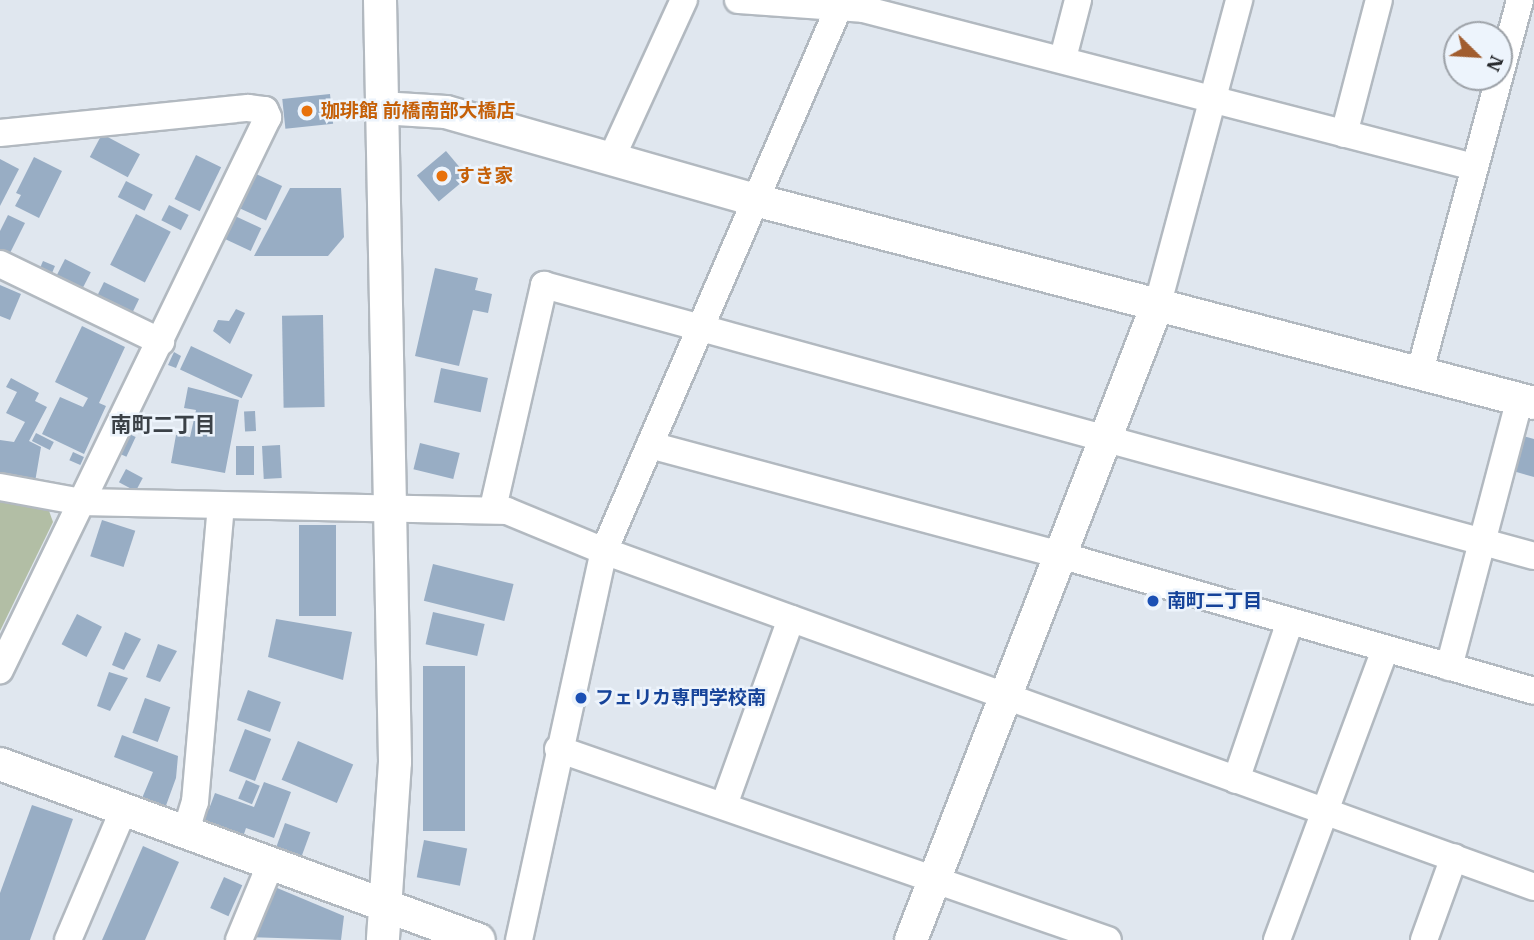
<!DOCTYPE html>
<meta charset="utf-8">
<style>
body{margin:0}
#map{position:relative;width:1534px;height:940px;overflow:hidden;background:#e0e7ef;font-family:"IBM Plex Serif","Noto Sans JP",serif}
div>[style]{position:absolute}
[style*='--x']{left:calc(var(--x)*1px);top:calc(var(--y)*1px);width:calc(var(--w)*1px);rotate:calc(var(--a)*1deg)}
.green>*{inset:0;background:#b2bea5}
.building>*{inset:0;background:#98adc4;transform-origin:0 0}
.roads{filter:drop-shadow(2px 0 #b2b9c0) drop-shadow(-2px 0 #b2b9c0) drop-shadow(0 2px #b2b9c0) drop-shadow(0 -2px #b2b9c0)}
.minor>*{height:26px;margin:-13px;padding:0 13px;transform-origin:13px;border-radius:13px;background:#fff}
.tertiary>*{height:32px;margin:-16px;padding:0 16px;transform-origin:16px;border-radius:16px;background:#fff}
.dots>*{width:19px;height:19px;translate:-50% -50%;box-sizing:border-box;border:4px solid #edf4fc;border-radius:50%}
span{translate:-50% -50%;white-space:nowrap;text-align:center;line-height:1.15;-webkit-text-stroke:5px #edf4fc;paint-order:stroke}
.food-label{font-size:19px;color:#c56008;font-weight:700}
.left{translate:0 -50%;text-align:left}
.transit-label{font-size:19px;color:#164399;font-weight:700}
.neighbourhood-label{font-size:21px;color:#3b4147;font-weight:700}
.north{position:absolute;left:1443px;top:21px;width:70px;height:70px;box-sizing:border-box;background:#edf4fc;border:2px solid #9da2a8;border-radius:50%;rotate:114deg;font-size:19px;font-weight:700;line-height:28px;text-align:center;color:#26282b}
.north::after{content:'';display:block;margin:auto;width:24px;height:32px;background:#a15d2f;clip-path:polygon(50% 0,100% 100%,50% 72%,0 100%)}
</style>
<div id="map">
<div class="green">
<div style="clip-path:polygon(0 500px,48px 508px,53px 522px,0 631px)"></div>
</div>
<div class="building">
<div style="left:330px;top:94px;width:30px;height:48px;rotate:84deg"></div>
<div style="left:102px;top:134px;width:43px;height:26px;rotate:28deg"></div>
<div style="left:446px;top:151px;width:34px;height:38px;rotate:50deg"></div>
<div style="left:196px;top:155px;width:28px;height:49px;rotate:26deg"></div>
<div style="clip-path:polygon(34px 157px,62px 171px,39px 218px,15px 206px,21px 195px,16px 193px)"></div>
<div style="clip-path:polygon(0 159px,19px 169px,0 206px)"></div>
<div style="left:254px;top:173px;width:31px;height:38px;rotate:25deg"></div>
<div style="left:126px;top:181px;width:30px;height:18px;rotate:27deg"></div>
<div style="clip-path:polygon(290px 188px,341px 188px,344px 237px,328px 256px,254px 256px)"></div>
<div style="left:169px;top:205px;width:22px;height:17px;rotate:27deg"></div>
<div style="left:136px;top:214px;width:39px;height:57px;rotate:27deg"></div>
<div style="clip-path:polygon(8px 215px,25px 223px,8px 257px,0 253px,0 231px)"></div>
<div style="left:235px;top:216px;width:29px;height:25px;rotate:25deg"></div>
<div style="left:65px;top:259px;width:29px;height:24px;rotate:27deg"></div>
<div style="left:43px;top:261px;width:13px;height:12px;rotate:23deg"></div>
<div style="clip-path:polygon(435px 268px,478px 278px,475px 290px,492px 294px,488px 313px,473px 310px,459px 366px,415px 356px)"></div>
<div style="left:104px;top:282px;width:39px;height:21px;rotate:26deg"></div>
<div style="clip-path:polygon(0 285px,21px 294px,10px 320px,0 316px)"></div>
<div style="clip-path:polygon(236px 309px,245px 313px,230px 344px,213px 331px,218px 320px,229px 321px)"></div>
<div style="left:323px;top:315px;width:92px;height:41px;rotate:89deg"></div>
<div style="clip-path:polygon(82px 326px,125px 347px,99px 403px,106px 406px,84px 454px,42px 434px,60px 397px,83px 407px,88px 398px,55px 382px)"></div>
<div style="left:191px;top:346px;width:68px;height:26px;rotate:25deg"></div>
<div style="clip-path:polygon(174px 352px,181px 356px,176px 368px,168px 365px)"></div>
<div style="left:441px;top:368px;width:48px;height:35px;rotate:12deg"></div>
<div style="clip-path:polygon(11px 378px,39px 393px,35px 401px,47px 407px,29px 441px,41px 447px,35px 482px,0 476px,0 440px,14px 442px,25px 422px,6px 413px,17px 392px,6px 387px)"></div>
<div style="clip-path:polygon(188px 387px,239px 400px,225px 473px,171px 463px,176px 435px,190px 437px,196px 410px,184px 408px)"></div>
<div style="left:255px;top:411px;width:20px;height:11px;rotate:87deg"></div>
<div style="left:123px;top:431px;width:14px;height:22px;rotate:25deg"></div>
<div style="left:36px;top:433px;width:20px;height:9px;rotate:27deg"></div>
<div style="clip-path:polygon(1523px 436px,1534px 439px,1534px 477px,1513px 471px)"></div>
<div style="left:420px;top:443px;width:41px;height:27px;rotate:14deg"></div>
<div style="left:280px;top:445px;width:33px;height:18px;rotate:87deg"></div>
<div style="left:236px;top:446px;width:18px;height:29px"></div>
<div style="left:73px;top:452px;width:12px;height:9px;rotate:24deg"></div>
<div style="left:126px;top:469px;width:19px;height:15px;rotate:28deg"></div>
<div style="left:102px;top:520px;width:35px;height:38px;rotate:18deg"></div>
<div style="left:299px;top:525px;width:37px;height:91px"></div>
<div style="left:433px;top:564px;width:83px;height:38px;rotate:14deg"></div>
<div style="left:433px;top:612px;width:53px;height:33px;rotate:13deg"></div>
<div style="left:77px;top:614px;width:28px;height:34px;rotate:27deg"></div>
<div style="clip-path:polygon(276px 619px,352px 632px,343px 680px,268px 657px)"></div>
<div style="clip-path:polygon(125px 632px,141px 639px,124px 670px,112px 665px)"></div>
<div style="clip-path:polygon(158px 644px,177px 651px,160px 682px,146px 677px)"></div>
<div style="left:423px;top:666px;width:42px;height:165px"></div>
<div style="clip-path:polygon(109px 672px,128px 678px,110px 711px,97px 706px)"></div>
<div style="left:248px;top:690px;width:35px;height:32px;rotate:20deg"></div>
<div style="left:145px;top:698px;width:27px;height:37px;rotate:20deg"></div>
<div style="left:245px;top:729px;width:28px;height:45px;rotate:21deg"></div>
<div style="clip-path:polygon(122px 735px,178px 756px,176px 778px,164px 811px,140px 803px,153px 772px,114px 757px)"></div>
<div style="left:298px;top:741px;width:60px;height:42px;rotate:23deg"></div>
<div style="left:246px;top:780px;width:15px;height:20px;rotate:23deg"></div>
<div style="clip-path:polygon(264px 782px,291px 792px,274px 838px,246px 828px,241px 843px,205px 827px,198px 818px,199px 805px,209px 809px,215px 793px,254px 807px)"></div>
<div style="clip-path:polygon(32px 805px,73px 819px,30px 940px,0 940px,0 893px)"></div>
<div style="left:285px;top:823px;width:27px;height:30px;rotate:20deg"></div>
<div style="left:424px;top:840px;width:44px;height:38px;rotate:11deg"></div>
<div style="clip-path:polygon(143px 846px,179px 862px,145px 940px,102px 940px)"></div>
<div style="left:224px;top:877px;width:20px;height:34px;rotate:24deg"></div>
<div style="clip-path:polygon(270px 885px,344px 916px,341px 940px,248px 937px)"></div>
</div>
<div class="roads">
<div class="minor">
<div style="--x:738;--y:0;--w:125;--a:4.1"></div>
<div style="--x:863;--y:9;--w:631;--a:14.5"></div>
<div style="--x:1063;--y:58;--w:60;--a:-75.5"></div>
<div style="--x:0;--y:133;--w:249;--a:-5.8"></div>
<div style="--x:248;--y:108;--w:17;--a:7"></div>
<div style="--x:265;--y:110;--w:8;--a:67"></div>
<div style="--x:268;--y:117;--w:615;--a:115.86"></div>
<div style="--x:1344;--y:134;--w:138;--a:-75.4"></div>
<div style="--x:612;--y:157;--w:173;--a:-65.4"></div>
<div style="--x:0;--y:264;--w:179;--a:25.8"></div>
<div style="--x:1158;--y:303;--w:314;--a:-75"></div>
<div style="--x:1420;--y:371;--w:384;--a:-74.9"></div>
<div style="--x:650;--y:445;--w:424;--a:15"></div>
<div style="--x:1060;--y:555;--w:493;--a:16"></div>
<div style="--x:0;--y:487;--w:83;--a:10.4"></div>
<div style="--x:82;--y:502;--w:425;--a:1.2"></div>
<div style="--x:507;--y:511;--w:105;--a:22.4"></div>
<div style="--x:604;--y:551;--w:989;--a:19.86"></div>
<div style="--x:493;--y:508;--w:229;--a:-77.1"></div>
<div style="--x:544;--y:285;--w:1026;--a:15.31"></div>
<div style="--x:1449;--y:667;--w:277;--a:-75.2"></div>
<div style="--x:558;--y:749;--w:582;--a:19.15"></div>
<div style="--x:1236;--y:780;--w:168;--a:-71.2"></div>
<div style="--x:724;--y:805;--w:198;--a:-70.2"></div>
<div style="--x:185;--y:834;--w:34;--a:-73"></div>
<div style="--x:195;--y:802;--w:298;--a:-85"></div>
<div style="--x:68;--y:940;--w:140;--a:-66.9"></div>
<div style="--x:239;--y:940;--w:81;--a:-67.5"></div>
<div style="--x:519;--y:940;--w:398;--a:-77.7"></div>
<div style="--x:604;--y:551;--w:600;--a:-66.64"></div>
<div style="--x:1277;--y:940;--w:310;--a:-69.6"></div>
<div style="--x:1424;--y:940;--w:88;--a:-70.1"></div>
</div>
<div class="tertiary">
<div style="--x:380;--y:0;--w:762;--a:88.87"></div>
<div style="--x:395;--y:762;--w:178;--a:93.9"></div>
<div style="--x:381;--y:108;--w:65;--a:3.5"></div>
<div style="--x:446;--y:112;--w:321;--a:15.9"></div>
<div style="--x:755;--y:200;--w:805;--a:14.61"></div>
<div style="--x:0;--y:764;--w:510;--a:20.17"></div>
<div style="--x:911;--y:940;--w:683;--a:-68.81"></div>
</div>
</div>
<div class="dots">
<div style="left:307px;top:111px;background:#e8710a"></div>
<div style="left:442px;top:176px;background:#e8710a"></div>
<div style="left:1153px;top:601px;background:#1a4fb4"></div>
<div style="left:581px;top:698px;background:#1a4fb4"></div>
</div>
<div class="food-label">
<span class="left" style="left:321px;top:111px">珈琲館 前橋南部大橋店</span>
<span class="left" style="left:456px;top:176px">すき家</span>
</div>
<div class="transit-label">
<span class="left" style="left:1167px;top:601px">南町二丁目</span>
<span class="left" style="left:595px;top:698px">フェリカ専門学校南</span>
</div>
<div class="neighbourhood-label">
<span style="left:163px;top:424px">南町二丁目</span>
</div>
<div class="north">N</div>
</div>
